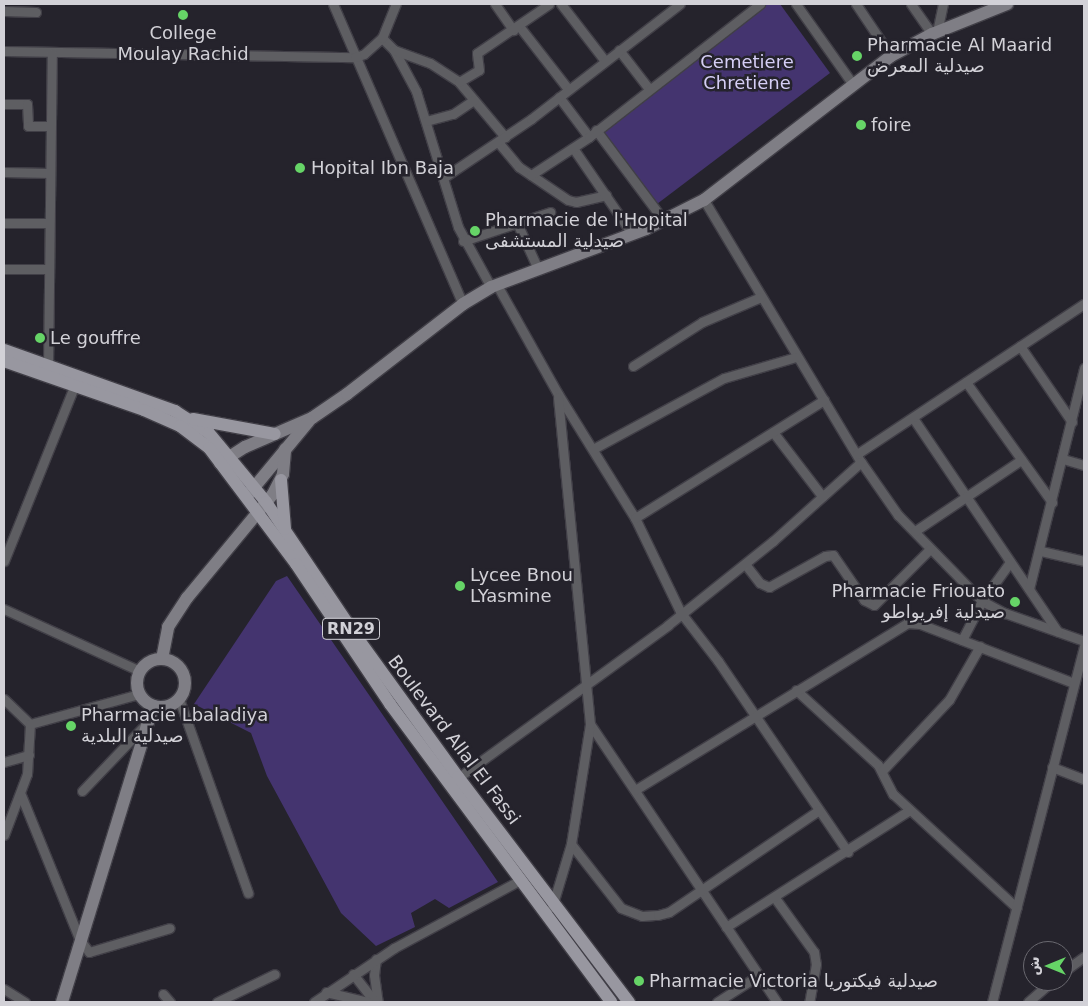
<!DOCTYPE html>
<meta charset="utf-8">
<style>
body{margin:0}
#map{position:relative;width:1088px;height:1006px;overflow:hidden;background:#25232c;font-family:"DejaVu Sans","Noto Naskh Arabic",sans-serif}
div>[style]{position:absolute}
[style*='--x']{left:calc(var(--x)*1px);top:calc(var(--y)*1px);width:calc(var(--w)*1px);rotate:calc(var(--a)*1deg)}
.green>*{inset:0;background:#44346f}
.roads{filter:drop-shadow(1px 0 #413f47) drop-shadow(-1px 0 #413f47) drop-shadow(0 1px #413f47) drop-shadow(0 -1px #413f47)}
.street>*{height:9px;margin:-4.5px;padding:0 4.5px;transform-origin:4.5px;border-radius:4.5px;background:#5e5e62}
.secondary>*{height:12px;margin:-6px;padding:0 6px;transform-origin:6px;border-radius:6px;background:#7f7e85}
.secondary>.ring{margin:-6px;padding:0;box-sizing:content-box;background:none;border:12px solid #7f7e85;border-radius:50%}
.primary>*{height:12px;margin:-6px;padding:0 6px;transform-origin:6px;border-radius:6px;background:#9897a0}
.dots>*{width:14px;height:14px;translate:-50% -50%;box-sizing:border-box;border:2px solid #25232c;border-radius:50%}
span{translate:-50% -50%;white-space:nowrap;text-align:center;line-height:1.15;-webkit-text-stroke:5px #25232c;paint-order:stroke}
.shield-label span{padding:1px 4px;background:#25232c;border:1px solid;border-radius:4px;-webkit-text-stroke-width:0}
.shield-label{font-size:16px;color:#d2d1d7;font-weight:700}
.poi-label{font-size:18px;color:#d2d1d7}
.left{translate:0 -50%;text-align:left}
.right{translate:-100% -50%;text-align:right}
.park-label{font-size:18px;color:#d5cef5}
.street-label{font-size:18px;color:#d2d1d7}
.frame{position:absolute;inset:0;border:5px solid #d2d1d7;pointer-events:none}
.north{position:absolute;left:1023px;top:941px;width:50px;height:50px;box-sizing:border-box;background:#25232c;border:1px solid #6a6970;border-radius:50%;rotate:270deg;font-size:14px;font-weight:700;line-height:20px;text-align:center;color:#d2d1d7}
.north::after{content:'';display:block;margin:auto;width:18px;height:22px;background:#66d467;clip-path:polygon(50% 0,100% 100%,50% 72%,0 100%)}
</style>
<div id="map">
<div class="green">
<div style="clip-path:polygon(758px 4px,780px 4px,830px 73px,657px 204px,597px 127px)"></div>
<div style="clip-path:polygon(287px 576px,498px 882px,449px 908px,435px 899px,411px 913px,415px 927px,376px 946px,341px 913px,267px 776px,251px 733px,194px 704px,276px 581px)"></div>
</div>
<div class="roads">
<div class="street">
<div style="--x:333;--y:4;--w:327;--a:66.6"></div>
<div style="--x:495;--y:4;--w:32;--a:55"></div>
<div style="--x:561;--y:4;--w:72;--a:52.3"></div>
<div style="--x:796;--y:4;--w:97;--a:54.7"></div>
<div style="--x:856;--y:4;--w:63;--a:56.1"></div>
<div style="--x:911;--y:4;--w:37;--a:55"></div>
<div style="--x:4;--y:11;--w:32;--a:2"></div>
<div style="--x:519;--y:26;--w:80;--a:52.1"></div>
<div style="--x:937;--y:32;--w:29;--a:-78"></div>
<div style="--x:382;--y:38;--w:17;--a:45"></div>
<div style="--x:394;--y:50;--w:47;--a:61.8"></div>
<div style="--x:416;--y:91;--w:142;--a:72.8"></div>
<div style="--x:458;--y:227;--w:68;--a:61.2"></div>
<div style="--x:394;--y:50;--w:38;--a:20"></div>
<div style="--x:430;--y:63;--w:35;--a:33"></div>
<div style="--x:459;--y:82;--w:72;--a:50.1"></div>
<div style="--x:619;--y:50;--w:49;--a:52.4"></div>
<div style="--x:4;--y:51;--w:351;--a:1"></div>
<div style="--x:355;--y:57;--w:9;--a:-18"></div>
<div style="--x:364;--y:54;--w:24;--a:-42"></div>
<div style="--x:382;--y:38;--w:37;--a:-68"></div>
<div style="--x:459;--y:82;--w:23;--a:-31"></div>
<div style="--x:479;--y:70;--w:17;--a:-97"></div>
<div style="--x:477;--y:53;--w:87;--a:-34.2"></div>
<div style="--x:559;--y:97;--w:50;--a:53.1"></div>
<div style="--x:4;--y:104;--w:23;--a:0"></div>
<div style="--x:27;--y:104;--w:22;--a:87"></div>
<div style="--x:28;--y:126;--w:22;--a:0"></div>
<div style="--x:426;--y:121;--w:28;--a:-15"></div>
<div style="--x:453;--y:114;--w:25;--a:-34"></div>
<div style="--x:596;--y:130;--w:114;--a:53.2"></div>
<div style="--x:498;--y:142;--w:33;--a:50"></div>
<div style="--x:519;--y:167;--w:59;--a:34"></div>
<div style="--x:568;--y:200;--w:8;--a:14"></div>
<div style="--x:576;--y:202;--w:31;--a:-13"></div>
<div style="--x:573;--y:148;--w:104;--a:55.5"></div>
<div style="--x:4;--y:172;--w:45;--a:1.3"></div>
<div style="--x:531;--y:175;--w:69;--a:-33.2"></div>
<div style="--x:589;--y:137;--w:217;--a:-37.9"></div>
<div style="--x:443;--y:178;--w:106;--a:-33.8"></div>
<div style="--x:531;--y:119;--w:188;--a:-37.7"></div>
<div style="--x:704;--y:200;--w:305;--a:59.1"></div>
<div style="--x:861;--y:462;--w:65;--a:55.1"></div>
<div style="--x:898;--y:515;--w:120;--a:45.7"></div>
<div style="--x:982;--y:601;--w:26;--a:28"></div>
<div style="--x:1005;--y:613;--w:84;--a:19.5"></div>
<div style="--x:4;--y:223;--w:45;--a:0"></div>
<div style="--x:517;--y:223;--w:51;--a:65.5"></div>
<div style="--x:463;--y:241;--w:92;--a:-18.4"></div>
<div style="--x:4;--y:269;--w:44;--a:0"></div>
<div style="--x:497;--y:285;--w:125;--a:60.8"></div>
<div style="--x:558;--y:394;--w:146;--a:58.2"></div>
<div style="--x:635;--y:518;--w:106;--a:64.2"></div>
<div style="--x:681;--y:613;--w:61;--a:52.4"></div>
<div style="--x:718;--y:661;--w:231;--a:55.8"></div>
<div style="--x:1020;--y:346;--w:92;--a:55.6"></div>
<div style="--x:633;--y:366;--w:82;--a:-32.5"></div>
<div style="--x:702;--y:322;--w:64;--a:-23"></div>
<div style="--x:48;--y:368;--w:315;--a:-89.3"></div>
<div style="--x:966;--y:382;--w:148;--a:54.4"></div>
<div style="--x:913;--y:418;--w:258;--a:55.9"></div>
<div style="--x:773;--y:432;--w:81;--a:52.6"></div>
<div style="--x:593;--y:449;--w:149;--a:-28.5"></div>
<div style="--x:724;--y:378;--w:75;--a:-16.3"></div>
<div style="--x:857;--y:454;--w:272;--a:-33.5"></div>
<div style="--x:1063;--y:459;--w:22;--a:16"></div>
<div style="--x:635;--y:518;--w:223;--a:-32"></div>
<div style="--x:915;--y:531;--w:128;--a:-33.8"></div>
<div style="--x:1041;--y:551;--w:44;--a:13.1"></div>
<div style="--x:4;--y:561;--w:188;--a:-68.1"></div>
<div style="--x:745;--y:564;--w:24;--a:52"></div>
<div style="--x:760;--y:583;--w:10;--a:24"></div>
<div style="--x:769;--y:587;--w:64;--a:-29"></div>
<div style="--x:825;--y:556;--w:8;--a:-7"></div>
<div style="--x:833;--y:555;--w:55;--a:55.4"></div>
<div style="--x:864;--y:600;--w:11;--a:27"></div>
<div style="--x:874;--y:605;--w:79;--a:-45"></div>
<div style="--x:1029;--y:589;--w:228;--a:-76"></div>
<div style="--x:4;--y:609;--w:149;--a:24.5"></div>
<div style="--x:962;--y:640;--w:44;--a:-62.9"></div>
<div style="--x:982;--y:601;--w:48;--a:-54.3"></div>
<div style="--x:796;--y:690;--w:111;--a:42.4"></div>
<div style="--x:878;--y:765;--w:33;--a:63"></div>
<div style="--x:893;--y:794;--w:168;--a:42.6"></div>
<div style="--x:4;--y:699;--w:36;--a:44"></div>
<div style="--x:30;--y:724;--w:50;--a:93.4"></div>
<div style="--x:27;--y:774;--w:65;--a:110.7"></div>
<div style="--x:179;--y:699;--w:206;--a:70.4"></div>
<div style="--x:30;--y:724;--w:113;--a:-15.4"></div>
<div style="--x:590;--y:724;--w:335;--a:56.1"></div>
<div style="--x:4;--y:762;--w:26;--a:-16"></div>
<div style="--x:1052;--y:767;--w:34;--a:21"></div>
<div style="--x:882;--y:771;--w:98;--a:-46.7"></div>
<div style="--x:949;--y:700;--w:62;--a:-60.1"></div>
<div style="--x:455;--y:780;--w:263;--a:-36"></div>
<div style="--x:668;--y:625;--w:134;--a:-38.7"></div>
<div style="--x:773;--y:541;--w:118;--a:-41.9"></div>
<div style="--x:635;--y:790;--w:319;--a:-31.5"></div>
<div style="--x:907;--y:623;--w:13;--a:4"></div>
<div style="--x:920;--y:624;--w:165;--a:21"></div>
<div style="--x:82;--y:791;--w:91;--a:-46.3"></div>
<div style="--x:21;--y:795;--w:157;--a:67.9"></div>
<div style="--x:80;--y:940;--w:15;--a:53"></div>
<div style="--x:89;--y:952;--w:84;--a:-16.5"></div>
<div style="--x:571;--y:844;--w:81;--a:52"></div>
<div style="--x:621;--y:908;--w:22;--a:21"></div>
<div style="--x:642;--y:916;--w:16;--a:-4"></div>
<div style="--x:658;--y:915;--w:11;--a:-15"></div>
<div style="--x:669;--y:912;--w:181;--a:-34.2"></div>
<div style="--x:775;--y:898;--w:67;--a:54.2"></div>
<div style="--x:814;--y:952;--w:12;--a:81"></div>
<div style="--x:816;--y:964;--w:39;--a:100"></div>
<div style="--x:552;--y:907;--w:66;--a:-73.2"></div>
<div style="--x:571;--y:844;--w:121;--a:-81"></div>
<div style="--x:590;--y:724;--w:328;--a:-95.6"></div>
<div style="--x:726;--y:927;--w:218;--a:-32.5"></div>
<div style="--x:376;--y:959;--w:16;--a:97"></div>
<div style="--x:374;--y:975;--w:27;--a:82"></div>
<div style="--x:1063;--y:972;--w:26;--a:-36"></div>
<div style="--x:353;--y:974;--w:36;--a:52"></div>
<div style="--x:4;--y:989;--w:25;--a:32"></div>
<div style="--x:326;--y:992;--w:43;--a:13.4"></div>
<div style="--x:163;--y:994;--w:11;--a:49"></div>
<div style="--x:217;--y:1002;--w:64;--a:-25.8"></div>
<div style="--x:314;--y:1002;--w:97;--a:-34"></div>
<div style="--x:394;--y:948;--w:145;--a:-28.3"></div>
<div style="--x:717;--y:1002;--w:50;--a:-32.7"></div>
<div style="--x:992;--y:1002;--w:369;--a:-75.5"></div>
<div style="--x:1028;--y:1002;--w:32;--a:-41"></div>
</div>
<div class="secondary">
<div style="--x:220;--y:463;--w:30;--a:-33"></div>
<div style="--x:245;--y:447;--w:73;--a:-23.4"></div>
<div style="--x:312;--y:418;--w:42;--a:-34.4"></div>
<div style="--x:347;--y:394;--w:147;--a:-37.8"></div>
<div style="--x:463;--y:304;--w:33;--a:-31"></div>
<div style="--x:491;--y:287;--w:165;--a:-20.5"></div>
<div style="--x:646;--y:229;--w:65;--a:-26.6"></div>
<div style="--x:704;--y:200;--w:236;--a:-37.6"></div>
<div style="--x:891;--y:56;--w:47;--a:-28.2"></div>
<div style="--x:932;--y:34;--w:81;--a:-21.8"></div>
<div style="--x:247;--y:496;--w:97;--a:-50.4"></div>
<div class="ring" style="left:137px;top:659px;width:36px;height:36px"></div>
<div style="--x:162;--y:659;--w:33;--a:-79"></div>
<div style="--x:168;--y:627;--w:35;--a:-57"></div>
<div style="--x:187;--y:598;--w:135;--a:-50.4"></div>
<div style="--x:273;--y:494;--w:22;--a:-63"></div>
<div style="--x:283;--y:474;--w:25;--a:-85"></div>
<div style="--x:62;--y:1002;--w:310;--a:-72.9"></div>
</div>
<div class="primary">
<div style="--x:4;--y:350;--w:182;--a:19.6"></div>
<div style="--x:175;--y:411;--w:40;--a:32.9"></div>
<div style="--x:209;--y:433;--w:89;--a:50.4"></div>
<div style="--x:266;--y:502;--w:161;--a:56.1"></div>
<div style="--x:356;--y:636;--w:174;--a:54.1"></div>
<div style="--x:458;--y:777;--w:283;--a:52.8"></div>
<div style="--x:4;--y:361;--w:148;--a:19.3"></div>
<div style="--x:144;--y:410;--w:39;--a:24"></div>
<div style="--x:180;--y:426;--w:36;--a:37"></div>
<div style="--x:209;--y:448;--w:145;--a:53.1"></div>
<div style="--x:296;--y:564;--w:169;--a:56.1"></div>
<div style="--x:390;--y:704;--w:371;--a:53.4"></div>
<div style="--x:193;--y:419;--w:83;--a:10.4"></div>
<div style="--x:281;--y:480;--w:49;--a:85.3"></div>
</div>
</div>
<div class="dots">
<div style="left:183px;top:15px;background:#66d467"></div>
<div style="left:857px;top:56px;background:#66d467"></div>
<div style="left:861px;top:125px;background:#66d467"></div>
<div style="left:300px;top:168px;background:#66d467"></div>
<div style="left:475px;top:231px;background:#66d467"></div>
<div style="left:40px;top:338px;background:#66d467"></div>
<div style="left:460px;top:586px;background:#66d467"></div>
<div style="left:1015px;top:602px;background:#66d467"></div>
<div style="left:71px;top:726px;background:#66d467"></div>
<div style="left:639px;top:981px;background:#66d467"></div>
</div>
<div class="shield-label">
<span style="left:351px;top:629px">RN29</span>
</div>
<div class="poi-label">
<span style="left:183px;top:44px">College<br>Moulay Rachid</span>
<span class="left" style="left:867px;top:56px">Pharmacie Al Maarid<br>صيدلية المعرض</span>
<span class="left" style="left:871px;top:125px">foire</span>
<span class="left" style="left:311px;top:168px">Hopital Ibn Baja</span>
<span class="left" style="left:485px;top:231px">Pharmacie de l'Hopital<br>صيدلية المستشفى</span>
<span class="left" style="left:50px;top:338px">Le gouffre</span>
<span class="left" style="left:470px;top:586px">Lycee Bnou<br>LYasmine</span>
<span class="right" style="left:1005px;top:602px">Pharmacie Friouato<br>صيدلية إفريواطو</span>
<span class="left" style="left:81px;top:726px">Pharmacie Lbaladiya<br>صيدلية البلدية</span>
<span class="left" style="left:649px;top:981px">Pharmacie Victoria صيدلية فيكتوريا</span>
</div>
<div class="park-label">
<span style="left:747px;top:73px">Cemetiere<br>Chretiene</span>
</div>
<div class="street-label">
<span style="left:454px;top:740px;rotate:53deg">Boulevard Allal El Fassi</span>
</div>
<div class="frame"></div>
<div class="north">ش</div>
</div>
